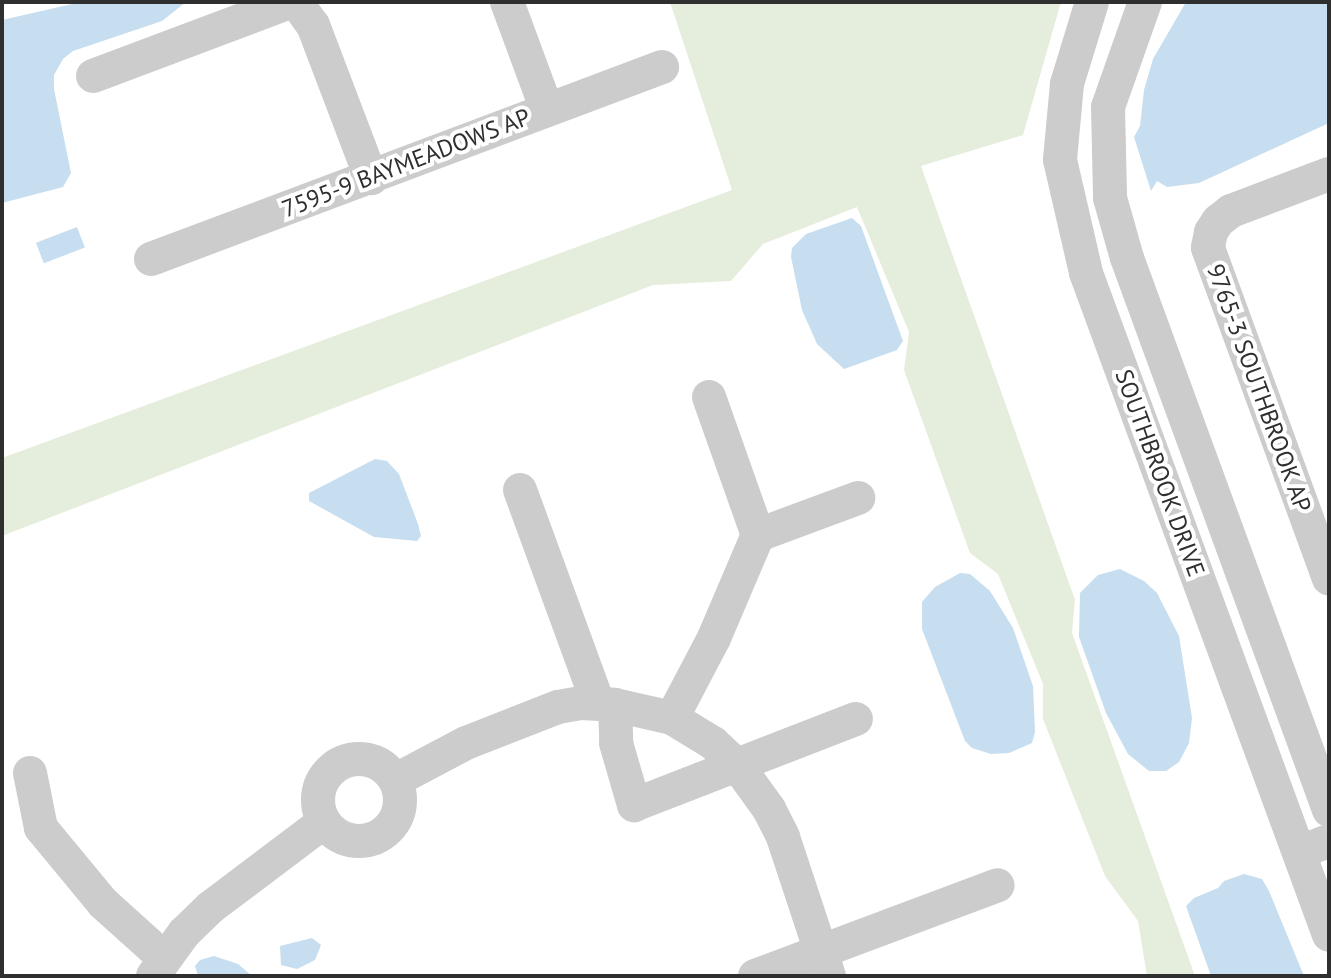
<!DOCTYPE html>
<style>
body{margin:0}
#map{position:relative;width:1331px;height:978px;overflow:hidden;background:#fff;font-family:"PT Sans",sans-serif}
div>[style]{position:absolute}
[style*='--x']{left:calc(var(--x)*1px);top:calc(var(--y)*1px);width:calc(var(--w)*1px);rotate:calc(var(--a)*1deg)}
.green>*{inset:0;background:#e5eedc}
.water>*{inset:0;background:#c6deef;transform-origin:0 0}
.minor>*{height:34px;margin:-17px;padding:0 17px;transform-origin:17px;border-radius:17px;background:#ccc}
.minor>.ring{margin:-17px;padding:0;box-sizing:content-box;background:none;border:34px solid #ccc;border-radius:50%}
span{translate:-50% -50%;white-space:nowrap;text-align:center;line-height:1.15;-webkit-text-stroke:8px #fff;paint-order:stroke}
.street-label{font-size:24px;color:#2f2f2f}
.frame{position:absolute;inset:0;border:4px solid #2f2f2f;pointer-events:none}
</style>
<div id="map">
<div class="green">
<div style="clip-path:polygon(670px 2px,1061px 2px,1023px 135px,921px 166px,1075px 600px,1072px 633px,1195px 976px,1147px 976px,1138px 921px,1105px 876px,1043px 719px,1043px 684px,998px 574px,970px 553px,904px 370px,909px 332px,857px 207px,763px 244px,731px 281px,653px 285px,2px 536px,2px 458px,732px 190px)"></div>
</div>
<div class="water">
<div style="clip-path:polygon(81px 2px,186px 2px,162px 21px,73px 51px,63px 59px,54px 75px,54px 89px,71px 173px,63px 187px,2px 203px,2px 20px)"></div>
<div style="clip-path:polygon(1186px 2px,1329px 2px,1329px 123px,1199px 183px,1167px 187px,1157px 181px,1151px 191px,1134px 137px,1140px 126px,1144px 90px,1153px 59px)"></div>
<div style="clip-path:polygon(852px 218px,861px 226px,903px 341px,897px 350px,844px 369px,817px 344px,802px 310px,791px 257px,792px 248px,806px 234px)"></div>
<div style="left:77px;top:227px;width:22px;height:44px;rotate:69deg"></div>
<div style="clip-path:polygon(375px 459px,387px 461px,399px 474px,418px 524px,421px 536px,417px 541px,374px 537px,309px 501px,309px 493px)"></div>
<div style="clip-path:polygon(1120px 569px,1144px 581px,1157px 593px,1179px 636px,1192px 718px,1189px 743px,1179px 762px,1166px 771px,1149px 771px,1128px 754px,1106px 713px,1079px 637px,1080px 593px,1098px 575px)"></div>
<div style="clip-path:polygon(960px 573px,970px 574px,990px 591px,1013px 628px,1033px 686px,1035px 732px,1032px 743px,1009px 753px,991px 754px,972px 748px,965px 741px,922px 629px,922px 602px,935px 587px)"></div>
<div style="clip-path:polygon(1244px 874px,1262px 879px,1269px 891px,1304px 976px,1211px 976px,1186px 906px,1194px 898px,1218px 888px,1224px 881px)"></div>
<div style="clip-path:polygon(312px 938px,321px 945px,315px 960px,297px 969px,281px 965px,280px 946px)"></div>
<div style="clip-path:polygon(214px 956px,238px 964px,252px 976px,198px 976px,195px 966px,200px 960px)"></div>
</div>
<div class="minor">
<div style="--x:296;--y:2;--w:29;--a:54"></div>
<div style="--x:313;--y:25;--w:164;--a:69.2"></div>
<div style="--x:507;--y:2;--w:115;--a:69.7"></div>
<div style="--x:1092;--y:2;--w:86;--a:107"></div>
<div style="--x:1067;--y:84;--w:76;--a:95.3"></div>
<div style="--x:1060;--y:160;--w:116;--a:77"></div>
<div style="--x:1086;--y:273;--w:705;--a:69.84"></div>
<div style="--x:1145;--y:2;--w:111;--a:109.4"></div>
<div style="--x:1108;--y:107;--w:91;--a:88.7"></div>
<div style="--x:1110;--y:198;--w:62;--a:74.2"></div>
<div style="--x:1127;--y:258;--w:588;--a:69.9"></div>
<div style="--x:93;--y:76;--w:210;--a:-20.6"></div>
<div style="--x:1329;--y:174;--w:105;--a:159.3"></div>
<div style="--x:1231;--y:211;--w:16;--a:142"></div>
<div style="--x:1218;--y:221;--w:13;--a:122"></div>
<div style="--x:1211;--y:232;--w:16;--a:101"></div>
<div style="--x:1208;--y:248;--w:352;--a:69.9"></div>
<div style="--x:151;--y:259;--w:546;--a:-20.59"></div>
<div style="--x:709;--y:397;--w:146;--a:70.5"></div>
<div style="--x:520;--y:490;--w:227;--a:69.9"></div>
<div style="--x:758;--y:535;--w:107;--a:-20.3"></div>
<div style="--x:615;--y:705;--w:38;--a:88"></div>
<div style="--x:616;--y:743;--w:65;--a:73.8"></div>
<div style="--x:634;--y:805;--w:238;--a:-21.2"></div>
<div style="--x:672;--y:718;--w:90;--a:-62.3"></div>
<div style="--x:714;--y:638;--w:112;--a:-66.9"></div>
<div class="ring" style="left:318px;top:759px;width:48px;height:48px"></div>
<div style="--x:30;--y:773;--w:56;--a:78.7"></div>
<div style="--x:41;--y:828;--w:97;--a:50.4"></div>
<div style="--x:103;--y:903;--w:82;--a:42"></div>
<div style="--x:396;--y:780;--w:79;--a:-27.9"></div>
<div style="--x:466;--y:743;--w:99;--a:-21.4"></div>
<div style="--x:558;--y:707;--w:23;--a:-10"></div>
<div style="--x:581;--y:703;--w:34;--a:3"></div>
<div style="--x:615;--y:705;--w:58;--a:12.8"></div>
<div style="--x:672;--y:718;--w:48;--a:31.4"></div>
<div style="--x:713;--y:743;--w:34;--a:43"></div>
<div style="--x:738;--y:766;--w:53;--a:54.2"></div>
<div style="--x:769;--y:809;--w:31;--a:63"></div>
<div style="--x:783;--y:837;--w:146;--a:71.7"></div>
<div style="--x:1300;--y:852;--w:31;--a:-21"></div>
<div style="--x:153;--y:976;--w:53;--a:-54.2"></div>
<div style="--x:184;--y:933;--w:37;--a:-44"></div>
<div style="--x:211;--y:907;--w:141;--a:-37"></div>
<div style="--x:755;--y:976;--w:259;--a:-20.5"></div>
</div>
<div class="street-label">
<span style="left:406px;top:163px;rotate:-21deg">7595-9 BAYMEADOWS AP</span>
<span style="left:1259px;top:388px;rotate:70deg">9765-3 SOUTHBROOK AP</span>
<span style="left:1160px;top:473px;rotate:70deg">SOUTHBROOK DRIVE</span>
</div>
<div class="frame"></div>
</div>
